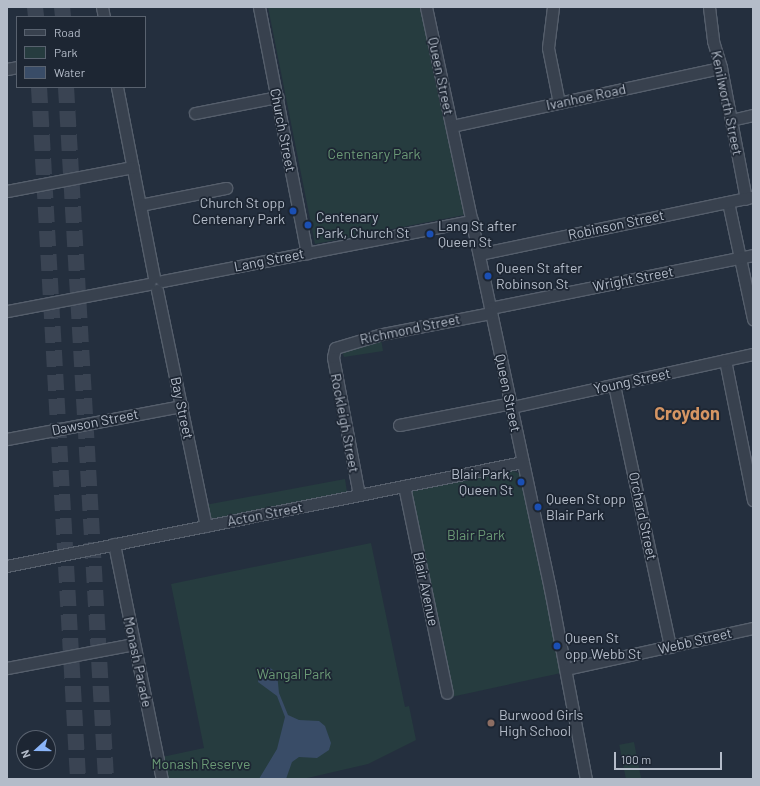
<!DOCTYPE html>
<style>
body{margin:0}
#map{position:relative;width:760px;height:786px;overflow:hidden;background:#242f3e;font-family:Barlow,sans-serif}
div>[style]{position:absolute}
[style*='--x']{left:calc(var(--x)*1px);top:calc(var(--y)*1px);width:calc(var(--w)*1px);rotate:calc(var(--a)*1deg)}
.green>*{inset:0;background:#263c3f;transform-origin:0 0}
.water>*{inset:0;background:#394c67}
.highway-tunnel>*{height:16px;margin-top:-8px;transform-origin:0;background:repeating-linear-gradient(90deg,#3a4453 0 16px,transparent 0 24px)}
.roads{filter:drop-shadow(1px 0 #565f6c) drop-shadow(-1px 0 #565f6c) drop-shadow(0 1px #565f6c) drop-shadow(0 -1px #565f6c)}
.minor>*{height:11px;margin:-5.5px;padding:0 5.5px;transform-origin:5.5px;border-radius:5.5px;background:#38414e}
.dots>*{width:11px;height:11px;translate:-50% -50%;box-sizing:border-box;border:2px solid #1d2633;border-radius:50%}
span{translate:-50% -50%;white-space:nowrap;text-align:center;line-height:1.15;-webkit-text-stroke:3.5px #1d2633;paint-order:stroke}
.street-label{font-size:14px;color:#b4bcc9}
.park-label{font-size:14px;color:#6b9a76}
.poi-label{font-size:14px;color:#b4bcc9}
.right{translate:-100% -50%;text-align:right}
.left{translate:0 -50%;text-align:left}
.district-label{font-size:18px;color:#d59563;font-weight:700}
.frame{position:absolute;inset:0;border:8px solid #b4bcc9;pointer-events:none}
.legend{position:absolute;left:16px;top:16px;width:130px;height:72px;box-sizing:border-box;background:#1d2633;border:1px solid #59626f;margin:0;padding:5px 7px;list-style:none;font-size:12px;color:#b4bcc9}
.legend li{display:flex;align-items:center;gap:8px;height:20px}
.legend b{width:20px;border:1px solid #59626f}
.north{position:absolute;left:16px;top:730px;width:40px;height:40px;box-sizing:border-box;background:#1d2633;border:1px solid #59626f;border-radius:50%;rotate:249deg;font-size:11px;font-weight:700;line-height:16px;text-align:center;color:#b4bcc9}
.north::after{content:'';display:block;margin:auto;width:14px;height:18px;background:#8ab4f8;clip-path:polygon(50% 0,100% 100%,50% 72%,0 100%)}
.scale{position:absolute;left:614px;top:752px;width:108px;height:18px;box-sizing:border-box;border:2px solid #b4bcc9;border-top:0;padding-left:5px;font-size:12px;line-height:14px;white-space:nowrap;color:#b4bcc9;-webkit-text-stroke:3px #1d2633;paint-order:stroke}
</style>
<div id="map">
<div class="green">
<div style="clip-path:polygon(268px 7px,420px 7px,464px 215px,315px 244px)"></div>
<div style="clip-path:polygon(381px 339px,383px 351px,344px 357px,342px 351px)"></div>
<div style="clip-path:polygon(511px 470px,522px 475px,561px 673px,451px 697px,411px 497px,412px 491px)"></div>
<div style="clip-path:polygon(345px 479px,347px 492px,207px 521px,205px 505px)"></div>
<div style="clip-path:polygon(371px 543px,405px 707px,409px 706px,416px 740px,368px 764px,303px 779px,167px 779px,162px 757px,204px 748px,171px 584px)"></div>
<div style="left:634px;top:742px;width:37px;height:15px;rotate:79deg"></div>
</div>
<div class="water">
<div style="clip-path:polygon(269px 667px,277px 673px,279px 693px,288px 715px,299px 720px,319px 721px,325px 726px,331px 743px,329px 750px,317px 758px,299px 757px,292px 762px,286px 779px,259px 779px,277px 749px,285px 717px,277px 696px,258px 682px,260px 670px)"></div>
</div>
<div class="highway-tunnel">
<div style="--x:35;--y:7;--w:10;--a:84"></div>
<div style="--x:62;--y:7;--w:10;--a:84"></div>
<div style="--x:39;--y:87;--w:693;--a:86.77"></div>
<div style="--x:66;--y:87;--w:693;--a:86.69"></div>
</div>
<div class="roads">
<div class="minor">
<div style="--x:102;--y:7;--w:10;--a:79"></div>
<div style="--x:259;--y:7;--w:251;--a:79"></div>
<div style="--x:426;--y:7;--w:595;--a:77.97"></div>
<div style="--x:550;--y:589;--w:193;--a:79.3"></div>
<div style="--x:553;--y:7;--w:41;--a:97"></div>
<div style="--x:548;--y:48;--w:56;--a:78.7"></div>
<div style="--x:709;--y:7;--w:34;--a:83"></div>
<div style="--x:713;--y:41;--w:28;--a:73"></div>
<div style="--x:721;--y:68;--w:133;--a:79.2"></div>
<div style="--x:7;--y:69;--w:10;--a:-11"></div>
<div style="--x:117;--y:87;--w:194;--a:79"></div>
<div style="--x:195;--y:113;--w:84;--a:-11"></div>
<div style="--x:731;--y:120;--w:23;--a:-13"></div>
<div style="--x:452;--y:126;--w:275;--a:-12.2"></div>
<div style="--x:7;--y:191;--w:128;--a:-10.8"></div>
<div style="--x:728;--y:202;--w:120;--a:77.9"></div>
<div style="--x:140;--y:205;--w:88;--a:-11.2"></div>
<div style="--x:479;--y:254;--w:280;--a:-11.8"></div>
<div style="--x:162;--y:281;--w:316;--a:-11"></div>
<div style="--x:157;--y:290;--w:241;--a:78.3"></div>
<div style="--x:490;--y:308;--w:268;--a:-11.4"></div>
<div style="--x:7;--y:311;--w:145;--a:-10.8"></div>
<div style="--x:725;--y:360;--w:143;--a:78.7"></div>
<div style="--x:614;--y:385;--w:268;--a:77.9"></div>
<div style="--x:512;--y:407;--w:247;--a:-12.4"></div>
<div style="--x:399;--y:425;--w:114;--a:-11.1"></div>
<div style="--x:7;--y:439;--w:178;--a:-10.7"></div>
<div style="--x:404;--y:486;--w:211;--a:78.3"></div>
<div style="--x:359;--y:495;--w:140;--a:-100.7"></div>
<div style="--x:333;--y:357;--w:9;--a:-77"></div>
<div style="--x:335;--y:348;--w:49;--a:-16.6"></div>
<div style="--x:382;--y:334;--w:111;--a:-10.9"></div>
<div style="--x:114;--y:544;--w:240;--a:78.5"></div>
<div style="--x:7;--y:566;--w:526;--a:-11.4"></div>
<div style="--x:7;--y:668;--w:129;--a:-10.7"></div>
<div style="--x:566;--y:669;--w:191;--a:-12.4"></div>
</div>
</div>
<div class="dots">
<div style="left:293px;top:211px;background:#1a4fb4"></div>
<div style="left:308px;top:225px;background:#1a4fb4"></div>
<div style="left:430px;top:234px;background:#1a4fb4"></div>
<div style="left:488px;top:276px;background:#1a4fb4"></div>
<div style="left:521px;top:482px;background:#1a4fb4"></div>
<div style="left:538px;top:507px;background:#1a4fb4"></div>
<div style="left:557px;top:646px;background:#1a4fb4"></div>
<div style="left:491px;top:723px;background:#8d6e63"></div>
</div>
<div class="street-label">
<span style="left:441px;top:76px;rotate:78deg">Queen Street</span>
<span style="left:586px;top:97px;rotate:-12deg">Ivanhoe Road</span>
<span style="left:727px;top:103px;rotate:78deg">Kenilworth Street</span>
<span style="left:283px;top:130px;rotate:79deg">Church Street</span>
<span style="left:616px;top:225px;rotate:-12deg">Robinson Street</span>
<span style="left:269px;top:260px;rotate:-11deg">Lang Street</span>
<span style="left:633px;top:279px;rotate:-11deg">Wright Street</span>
<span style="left:410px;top:329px;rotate:-12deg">Richmond Street</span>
<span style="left:632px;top:381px;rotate:-12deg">Young Street</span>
<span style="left:508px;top:393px;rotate:78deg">Queen Street</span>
<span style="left:182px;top:408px;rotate:78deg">Bay Street</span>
<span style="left:95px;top:422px;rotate:-11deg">Dawson Street</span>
<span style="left:345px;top:423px;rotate:79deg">Rockleigh Street</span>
<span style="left:265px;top:514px;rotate:-11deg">Acton Street</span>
<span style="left:643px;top:516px;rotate:78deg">Orchard Street</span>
<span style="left:426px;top:589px;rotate:78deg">Blair Avenue</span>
<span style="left:695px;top:641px;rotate:-13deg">Webb Street</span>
<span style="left:138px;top:662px;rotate:78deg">Monash Parade</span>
</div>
<div class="park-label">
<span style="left:374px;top:154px">Centenary Park</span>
<span style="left:476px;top:535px">Blair Park</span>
<span style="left:294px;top:674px">Wangal Park</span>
<span style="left:201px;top:764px">Monash Reserve</span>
</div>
<div class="poi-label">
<span class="right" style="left:285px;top:211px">Church St opp<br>Centenary Park</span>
<span class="left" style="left:316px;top:225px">Centenary<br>Park, Church St</span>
<span class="left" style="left:438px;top:234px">Lang St after<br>Queen St</span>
<span class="left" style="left:496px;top:276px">Queen St after<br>Robinson St</span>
<span class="right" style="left:513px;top:482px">Blair Park,<br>Queen St</span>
<span class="left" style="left:546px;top:507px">Queen St opp<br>Blair Park</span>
<span class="left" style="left:565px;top:646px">Queen St<br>opp Webb St</span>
<span class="left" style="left:499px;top:723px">Burwood Girls<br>High School</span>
</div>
<div class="district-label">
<span style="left:687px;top:413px">Croydon</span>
</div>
<div class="frame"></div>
<ul class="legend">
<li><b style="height:5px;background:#38414e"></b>Road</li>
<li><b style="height:11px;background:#263c3f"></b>Park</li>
<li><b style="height:11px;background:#394c67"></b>Water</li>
</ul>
<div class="north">N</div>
<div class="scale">100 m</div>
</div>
